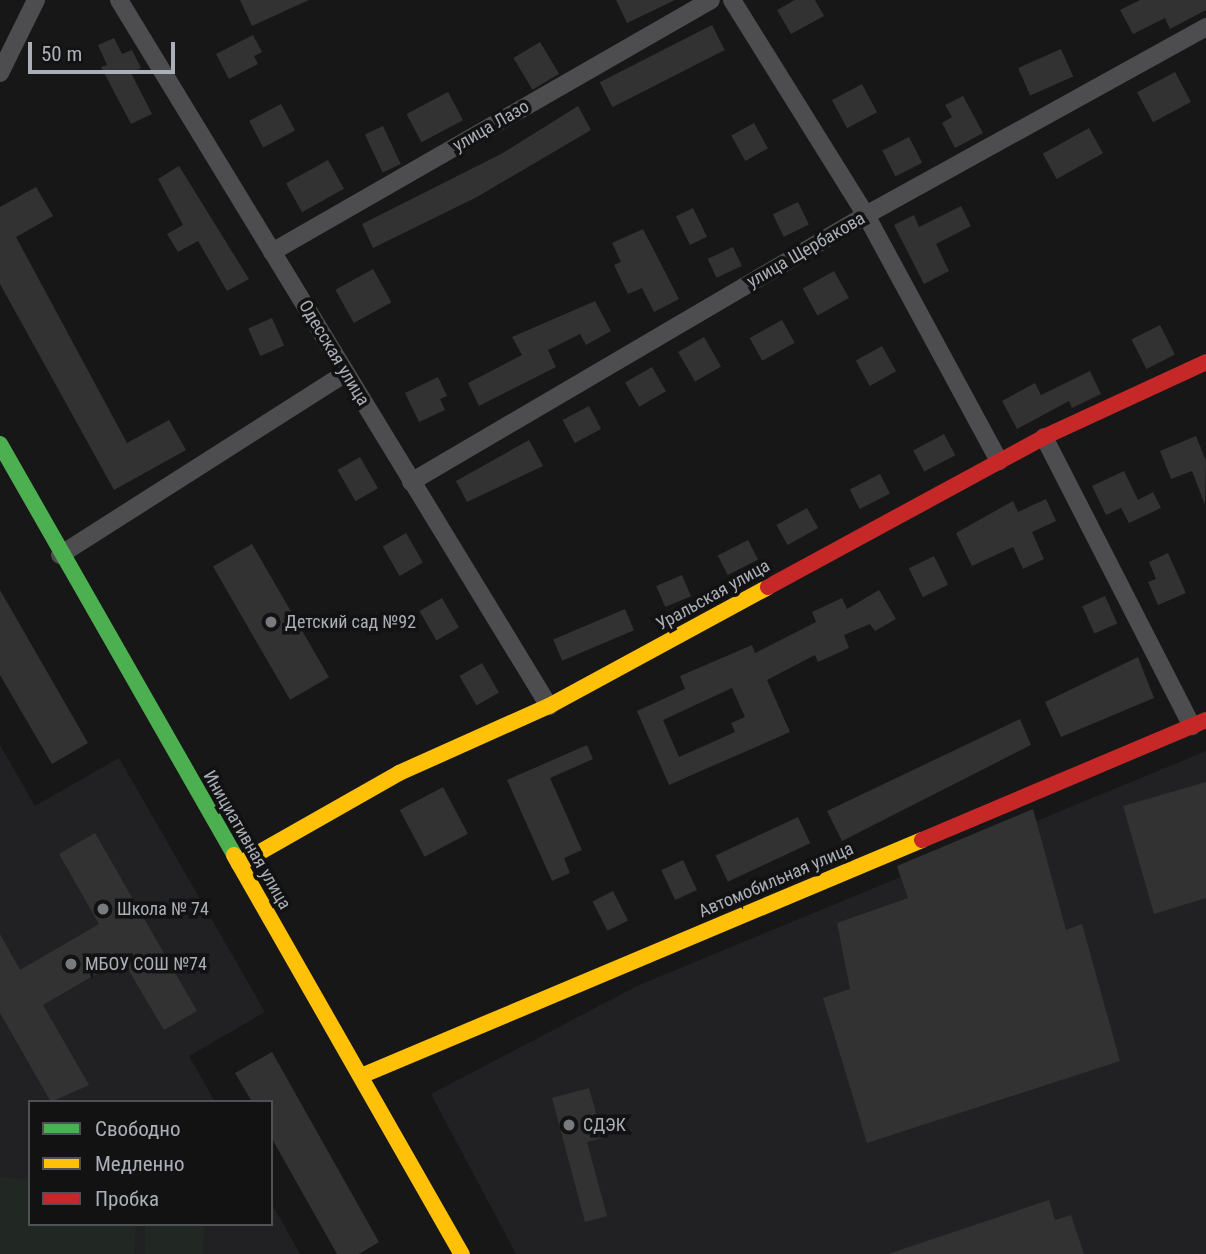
<!DOCTYPE html>
<meta charset="utf-8">
<style>
body{margin:0}
#map{position:relative;width:1206px;height:1254px;overflow:hidden;background:#171718;font-family:"Roboto Condensed",sans-serif}
div>[style]{position:absolute}
[style*='--x']{left:calc(var(--x)*1px);top:calc(var(--y)*1px);width:calc(var(--w)*1px);rotate:calc(var(--a)*1deg)}
.built>*{inset:0;background:#212123}
.green>*{inset:0;background:#212722;transform-origin:0 0}
.building>*{inset:0;background:#323233;transform-origin:0 0}
.street>*{height:18px;margin:-9px;padding:0 9px;transform-origin:9px;border-radius:9px;background:#4d4d50}
.fast>*{height:16px;margin:-8px;padding:0 8px;transform-origin:8px;border-radius:8px;background:#4caf50}
.slow>*{height:16px;margin:-8px;padding:0 8px;transform-origin:8px;border-radius:8px;background:#ffc107}
.jam>*{height:16px;margin:-8px;padding:0 8px;transform-origin:8px;border-radius:8px;background:#c62828}
.dots>*{width:19px;height:19px;translate:-50% -50%;box-sizing:border-box;border:4px solid #121213;border-radius:50%}
span{translate:-50% -50%;white-space:nowrap;text-align:center;line-height:1.15;-webkit-text-stroke:7px #121213;paint-order:stroke}
.street-label{font-size:18px;color:#abafb7}
.poi-label{font-size:18px;color:#abafb7}
.left{translate:0 -50%;text-align:left}
.legend{position:absolute;left:28px;top:1100px;width:245px;height:126px;box-sizing:border-box;background:#121213;border:2px solid #4f5155;margin:0;padding:9px 12px;list-style:none;font-size:21px;color:#abafb7}
.legend li{display:flex;align-items:center;gap:14px;height:35px}
.legend b{width:35px;border:2px solid #4f5155}
.scale{position:absolute;left:28px;top:42px;width:147px;height:32px;box-sizing:border-box;border:4px solid #abafb7;border-top:0;padding-left:9px;font-size:21px;line-height:24px;white-space:nowrap;color:#abafb7;-webkit-text-stroke:5px #121213;paint-order:stroke}
</style>
<div id="map">
<div class="built">
<div style="clip-path:polygon(0 745px,35px 806px,119px 758px,265px 1012px,189px 1056px,215px 1102px,30px 1102px,30px 1224px,271px 1224px,271px 1202px,300px 1254px,0 1254px)"></div>
<div style="clip-path:polygon(1206px 751px,1206px 1254px,516px 1254px,431px 1094px,639px 985px)"></div>
</div>
<div class="green">
<div style="clip-path:polygon(0 1177px,30px 1180px,30px 1224px,136px 1224px,134px 1254px,0 1254px)"></div>
<div style="left:145px;top:1224px;width:59px;height:30px;rotate:1deg"></div>
</div>
<div class="building">
<div style="clip-path:polygon(240px 0,309px 0,252px 26px)"></div>
<div style="clip-path:polygon(616px 0,675px 0,627px 23px)"></div>
<div style="clip-path:polygon(795px 0,815px 0,824px 16px,791px 34px,777px 10px)"></div>
<div style="clip-path:polygon(1140px 0,1206px 0,1206px 10px,1170px 29px,1165px 18px,1133px 34px,1120px 10px)"></div>
<div style="left:712px;top:25px;width:28px;height:126px;rotate:63deg"></div>
<div style="clip-path:polygon(253px 35px,262px 52px,254px 56px,258px 64px,229px 79px,216px 54px)"></div>
<div style="clip-path:polygon(114px 38px,122px 54px,132px 50px,141px 68px,131px 73px,152px 114px,131px 124px,101px 67px,107px 65px,98px 45px)"></div>
<div style="left:540px;top:42px;width:37px;height:31px;rotate:59deg"></div>
<div style="left:1061px;top:49px;width:30px;height:47px;rotate:66deg"></div>
<div style="left:1175px;top:72px;width:34px;height:43px;rotate:62deg"></div>
<div style="left:862px;top:84px;width:32px;height:34px;rotate:62deg"></div>
<div style="left:448px;top:92px;width:32px;height:47px;rotate:62deg"></div>
<div style="clip-path:polygon(963px 96px,983px 133px,955px 148px,942px 123px,952px 117px,945px 105px)"></div>
<div style="left:281px;top:104px;width:30px;height:36px;rotate:62deg"></div>
<div style="clip-path:polygon(578px 106px,591px 130px,477px 197px,373px 248px,362px 224px,501px 154px)"></div>
<div style="left:754px;top:123px;width:29px;height:26px;rotate:61deg"></div>
<div style="left:383px;top:126px;width:42px;height:20px;rotate:65deg"></div>
<div style="left:1089px;top:128px;width:29px;height:53px;rotate:61deg"></div>
<div style="left:909px;top:137px;width:29px;height:30px;rotate:63deg"></div>
<div style="left:328px;top:160px;width:33px;height:48px;rotate:61deg"></div>
<div style="clip-path:polygon(179px 166px,249px 279px,227px 291px,198px 241px,178px 252px,167px 234px,183px 225px,158px 179px)"></div>
<div style="clip-path:polygon(36px 187px,53px 216px,16px 237px,127px 443px,169px 420px,186px 450px,114px 490px,0 284px,0 207px)"></div>
<div style="left:798px;top:202px;width:25px;height:28px;rotate:64deg"></div>
<div style="clip-path:polygon(961px 206px,971px 226px,936px 244px,949px 271px,924px 284px,894px 225px,914px 215px,919px 227px)"></div>
<div style="left:693px;top:208px;width:32px;height:19px;rotate:64deg"></div>
<div style="clip-path:polygon(643px 229px,679px 299px,654px 312px,642px 288px,628px 294px,614px 265px,621px 262px,612px 243px)"></div>
<div style="left:733px;top:247px;width:21px;height:28px;rotate:65deg"></div>
<div style="left:373px;top:269px;width:38px;height:43px;rotate:61deg"></div>
<div style="left:834px;top:271px;width:31px;height:36px;rotate:61deg"></div>
<div style="clip-path:polygon(595px 301px,611px 331px,586px 345px,580px 334px,548px 350px,556px 367px,479px 406px,468px 383px,522px 355px,512px 337px)"></div>
<div style="left:272px;top:318px;width:30px;height:26px;rotate:66deg"></div>
<div style="left:782px;top:320px;width:26px;height:37px;rotate:61deg"></div>
<div style="left:1160px;top:325px;width:33px;height:32px;rotate:63deg"></div>
<div style="left:704px;top:337px;width:34px;height:30px;rotate:60deg"></div>
<div style="left:882px;top:346px;width:29px;height:30px;rotate:61deg"></div>
<div style="left:652px;top:367px;width:28px;height:31px;rotate:60deg"></div>
<div style="clip-path:polygon(1090px 371px,1101px 394px,1072px 408px,1069px 401px,1017px 429px,1002px 401px,1035px 383px,1041px 395px)"></div>
<div style="clip-path:polygon(438px 377px,447px 396px,440px 399px,445px 410px,419px 422px,405px 393px)"></div>
<div style="left:589px;top:406px;width:26px;height:30px;rotate:62deg"></div>
<div style="left:944px;top:434px;width:24px;height:35px;rotate:62deg"></div>
<div style="clip-path:polygon(1196px 436px,1206px 461px,1205px 505px,1192px 471px,1171px 479px,1160px 451px)"></div>
<div style="clip-path:polygon(529px 440px,543px 466px,467px 502px,456px 481px)"></div>
<div style="left:360px;top:457px;width:36px;height:26px;rotate:60deg"></div>
<div style="clip-path:polygon(1124px 471px,1138px 500px,1153px 492px,1161px 508px,1129px 523px,1121px 508px,1106px 515px,1092px 486px)"></div>
<div style="left:880px;top:474px;width:22px;height:34px;rotate:63deg"></div>
<div style="clip-path:polygon(1046px 499px,1056px 521px,1032px 532px,1044px 559px,1023px 569px,1013px 547px,972px 566px,956px 533px,1013px 501px,1018px 512px)"></div>
<div style="left:807px;top:508px;width:23px;height:35px;rotate:61deg"></div>
<div style="left:406px;top:533px;width:34px;height:27px;rotate:60deg"></div>
<div style="left:748px;top:540px;width:22px;height:34px;rotate:63deg"></div>
<div style="left:252px;top:544px;width:154px;height:45px;rotate:60deg"></div>
<div style="clip-path:polygon(1168px 553px,1186px 593px,1158px 605px,1148px 582px,1156px 579px,1149px 562px)"></div>
<div style="left:934px;top:556px;width:32px;height:28px;rotate:64deg"></div>
<div style="left:682px;top:575px;width:23px;height:28px;rotate:67deg"></div>
<div style="clip-path:polygon(0 590px,88px 743px,52px 764px,0 675px)"></div>
<div style="clip-path:polygon(evenodd,879px 590px,896px 619px,875px 631px,870px 624px,844px 635px,849px 648px,818px 662px,815px 655px,767px 680px,790px 732px,669px 785px,637px 711px,685px 689px,680px 676px,752px 645px,755px 653px,816px 622px,812px 612px,842px 598px,847px 609px,879px 590px,732px 688px,745px 717px,731px 723px,735px 732px,679px 757px,663px 720px,732px 688px)"></div>
<div style="left:1105px;top:596px;width:30px;height:25px;rotate:66deg"></div>
<div style="left:442px;top:598px;width:34px;height:26px;rotate:60deg"></div>
<div style="left:625px;top:609px;width:23px;height:78px;rotate:67deg"></div>
<div style="clip-path:polygon(1138px 657px,1154px 698px,1061px 737px,1045px 702px)"></div>
<div style="left:482px;top:663px;width:34px;height:26px;rotate:60deg"></div>
<div style="clip-path:polygon(1020px 719px,1031px 745px,842px 841px,827px 811px)"></div>
<div style="clip-path:polygon(587px 745px,593px 759px,550px 778px,582px 850px,564px 858px,570px 873px,552px 881px,507px 780px)"></div>
<div style="clip-path:polygon(1206px 782px,1206px 898px,1154px 914px,1123px 806px)"></div>
<div style="left:443px;top:787px;width:53px;height:49px;rotate:62deg"></div>
<div style="clip-path:polygon(1033px 809px,1066px 930px,1082px 924px,1120px 1061px,867px 1143px,823px 998px,850px 989px,837px 923px,908px 898px,897px 866px)"></div>
<div style="left:798px;top:817px;width:29px;height:91px;rotate:65deg"></div>
<div style="clip-path:polygon(95px 833px,197px 1011px,164px 1030px,122px 959px,43px 1005px,89px 1085px,51px 1102px,0 1013px,0 934px,20px 970px,99px 924px,59px 854px)"></div>
<div style="left:683px;top:860px;width:33px;height:24px;rotate:65deg"></div>
<div style="left:613px;top:891px;width:33px;height:23px;rotate:63deg"></div>
<div style="clip-path:polygon(272px 1052px,379px 1242px,359px 1254px,337px 1254px,271px 1137px,271px 1102px,252px 1102px,235px 1073px)"></div>
<div style="clip-path:polygon(589px 1088px,603px 1138px,587px 1142px,607px 1216px,585px 1222px,552px 1098px)"></div>
<div style="clip-path:polygon(1049px 1200px,1055px 1220px,1071px 1215px,1084px 1254px,888px 1254px)"></div>
</div>
<div class="street">
<div style="--x:119;--y:0;--w:827;--a:58.66"></div>
<div style="--x:732;--y:0;--w:253;--a:58.1"></div>
<div style="--x:866;--y:215;--w:280;--a:61.6"></div>
<div style="--x:0;--y:73;--w:81;--a:-63.7"></div>
<div style="--x:272;--y:252;--w:506;--a:-29.86"></div>
<div style="--x:1044;--y:437;--w:325;--a:62.9"></div>
<div style="--x:411;--y:482;--w:528;--a:-30.4"></div>
<div style="--x:866;--y:215;--w:389;--a:-28.9"></div>
<div style="--x:60;--y:555;--w:339;--a:-32.5"></div>
</div>
<div class="fast">
<div style="--x:0;--y:444;--w:473;--a:60.3"></div>
</div>
<div class="slow">
<div style="--x:234;--y:855;--w:460;--a:60.3"></div>
<div style="--x:239;--y:864;--w:184;--a:-29.6"></div>
<div style="--x:399;--y:773;--w:164;--a:-24.1"></div>
<div style="--x:549;--y:706;--w:249;--a:-28.5"></div>
<div style="--x:361;--y:1076;--w:609;--a:-22.82"></div>
</div>
<div class="jam">
<div style="--x:768;--y:587;--w:314;--a:-28.5"></div>
<div style="--x:1044;--y:437;--w:179;--a:-24.8"></div>
<div style="--x:922;--y:840;--w:308;--a:-22.9"></div>
</div>
<div class="dots">
<div style="left:271px;top:622px;background:#777a7f"></div>
<div style="left:103px;top:909px;background:#777a7f"></div>
<div style="left:71px;top:964px;background:#777a7f"></div>
<div style="left:569px;top:1125px;background:#777a7f"></div>
</div>
<div class="street-label">
<span style="left:491px;top:126px;rotate:-30deg">улица Лазо</span>
<span style="left:806px;top:250px;rotate:-30deg">улица Щербакова</span>
<span style="left:334px;top:353px;rotate:59deg">Одесская улица</span>
<span style="left:713px;top:595px;rotate:-29deg">Уральская улица</span>
<span style="left:247px;top:840px;rotate:60deg">Инициативная улица</span>
<span style="left:776px;top:880px;rotate:-23deg">Автомобильная улица</span>
</div>
<div class="poi-label">
<span class="left" style="left:285px;top:622px">Детский сад №92</span>
<span class="left" style="left:117px;top:909px">Школа № 74</span>
<span class="left" style="left:85px;top:964px">МБОУ СОШ №74</span>
<span class="left" style="left:583px;top:1125px">СДЭК</span>
</div>
<ul class="legend">
<li><b style="height:9px;background:#4caf50"></b>Свободно</li>
<li><b style="height:9px;background:#ffc107"></b>Медленно</li>
<li><b style="height:9px;background:#c62828"></b>Пробка</li>
</ul>
<div class="scale">50 m</div>
</div>
